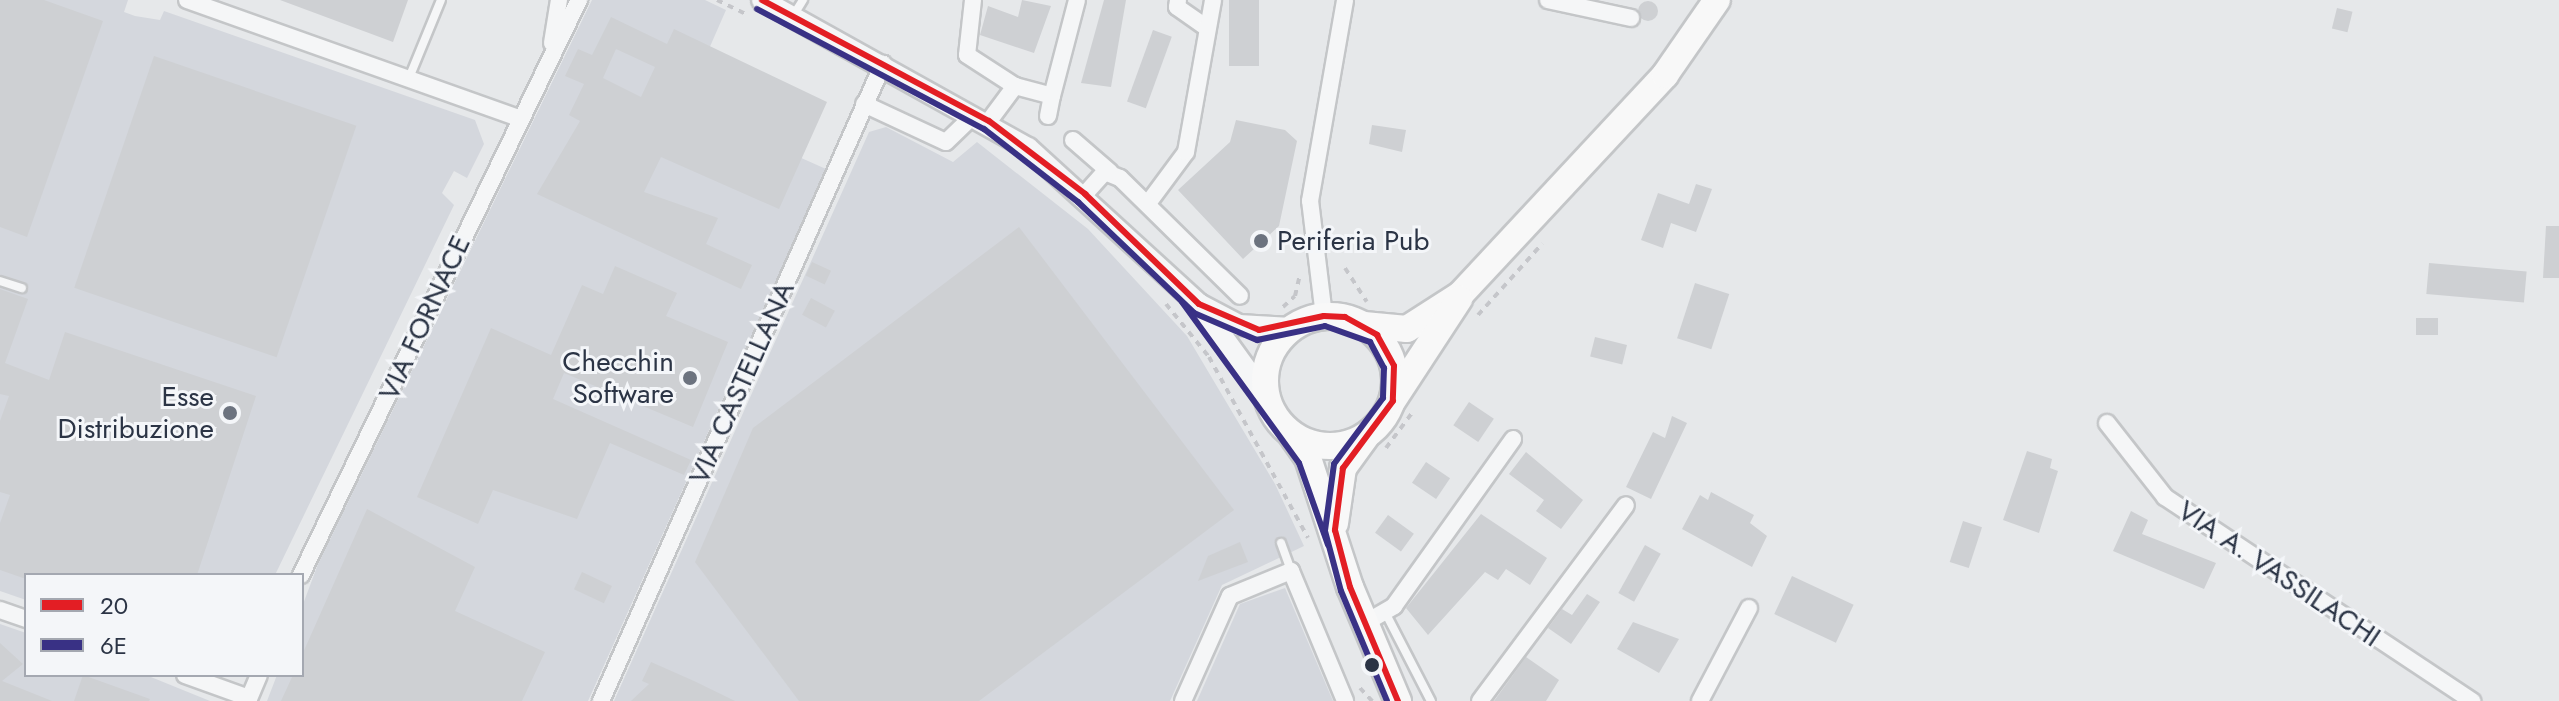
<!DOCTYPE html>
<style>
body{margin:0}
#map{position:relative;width:2559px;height:701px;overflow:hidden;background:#e6e8ea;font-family:Jost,sans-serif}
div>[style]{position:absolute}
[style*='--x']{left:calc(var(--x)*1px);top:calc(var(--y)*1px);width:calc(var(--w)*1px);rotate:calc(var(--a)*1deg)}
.built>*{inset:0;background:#d4d7dd}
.building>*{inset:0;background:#ced0d3;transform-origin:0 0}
.round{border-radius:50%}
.path>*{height:4px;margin-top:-2px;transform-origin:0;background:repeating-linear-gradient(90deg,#c5c6ca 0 6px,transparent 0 12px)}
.roads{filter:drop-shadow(2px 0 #c4c6c8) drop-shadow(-2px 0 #c4c6c8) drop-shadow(0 2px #c4c6c8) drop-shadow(0 -2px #c4c6c8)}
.service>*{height:8px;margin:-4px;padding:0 4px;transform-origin:4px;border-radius:4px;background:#f5f6f7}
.minor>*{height:16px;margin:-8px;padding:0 8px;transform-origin:8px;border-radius:8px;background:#f5f6f7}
.tertiary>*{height:20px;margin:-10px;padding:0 10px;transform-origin:10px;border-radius:10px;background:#f5f6f7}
.primary>*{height:26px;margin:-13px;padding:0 13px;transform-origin:13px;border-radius:13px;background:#f8f8f8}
.primary>.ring{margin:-13px;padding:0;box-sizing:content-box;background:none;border:26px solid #f8f8f8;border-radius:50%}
.bus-1>*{height:6px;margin:-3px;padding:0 3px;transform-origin:3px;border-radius:3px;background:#e31e24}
.bus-2>*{height:6px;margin:-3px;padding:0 3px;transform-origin:3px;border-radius:3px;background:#393185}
.dots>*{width:22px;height:22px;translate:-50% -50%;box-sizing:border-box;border:4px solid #f4f6f9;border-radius:50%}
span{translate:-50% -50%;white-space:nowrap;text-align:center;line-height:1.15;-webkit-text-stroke:6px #f4f6f9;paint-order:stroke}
.poi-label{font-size:28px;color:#2b3445}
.left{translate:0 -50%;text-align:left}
.right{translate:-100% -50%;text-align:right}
.street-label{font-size:28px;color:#2b3445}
.legend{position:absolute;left:24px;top:573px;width:280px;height:104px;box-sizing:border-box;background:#f4f6f9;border:2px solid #a4a8b1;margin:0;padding:10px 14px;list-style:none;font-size:24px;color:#2b3445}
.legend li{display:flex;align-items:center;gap:16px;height:40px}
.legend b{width:40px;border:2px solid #a4a8b1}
</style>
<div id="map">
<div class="built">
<div style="clip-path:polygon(0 0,128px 0,124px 12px,135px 16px,160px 20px,164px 11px,475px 120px,484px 144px,467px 178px,454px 171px,442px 193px,454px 205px,275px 575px,26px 575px,26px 600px,0 591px)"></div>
<div style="clip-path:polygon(592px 0,705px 0,726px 10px,684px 106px,826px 169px,588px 701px,267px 701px,277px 675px,302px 675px,302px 607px,318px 564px)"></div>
<div style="clip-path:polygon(886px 127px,953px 162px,977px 142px,1088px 229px,1187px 336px,1275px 484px,1304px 546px,1222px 585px,1170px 701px,614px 701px,869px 132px)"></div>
<div style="clip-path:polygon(1285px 588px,1333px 701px,1197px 701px,1240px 604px)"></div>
<div style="clip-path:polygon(0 624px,26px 633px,26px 675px,146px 675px,210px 701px,0 701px)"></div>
</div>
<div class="building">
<div style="clip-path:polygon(0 0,44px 0,103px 21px,27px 237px,0 227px)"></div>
<div style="clip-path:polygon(280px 0,408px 0,393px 42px)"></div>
<div style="clip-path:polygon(1022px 0,1051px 6px,1034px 53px,980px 35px,988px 6px,1018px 17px)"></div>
<div style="clip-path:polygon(1104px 0,1126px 0,1111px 87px,1081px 83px)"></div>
<div style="left:1229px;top:0;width:30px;height:66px"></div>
<div class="round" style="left:1638px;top:1px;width:20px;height:20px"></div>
<div style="left:2337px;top:8px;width:16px;height:21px;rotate:14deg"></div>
<div style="clip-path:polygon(evenodd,611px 17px,667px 44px,674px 29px,827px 102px,779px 209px,661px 157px,644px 192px,718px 218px,706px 244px,752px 265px,741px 289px,537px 194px,580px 121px,569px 115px,584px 84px,565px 76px,578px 49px,592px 55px,611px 17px,616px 49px,655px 67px,641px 97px,603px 78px,616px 49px)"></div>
<div style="left:1153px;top:30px;width:20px;height:76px;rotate:20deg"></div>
<div style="left:154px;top:56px;width:214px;height:245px;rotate:19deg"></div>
<div style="clip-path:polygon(1236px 120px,1285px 130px,1297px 141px,1279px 226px,1243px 259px,1178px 190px,1230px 142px)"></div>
<div style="clip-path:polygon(1372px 125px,1406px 130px,1402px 152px,1369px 144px)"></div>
<div style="clip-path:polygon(1696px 184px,1712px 189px,1696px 232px,1671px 223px,1663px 248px,1641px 240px,1658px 193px,1689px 204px)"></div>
<div style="clip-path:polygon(2546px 226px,2559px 226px,2559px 278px,2543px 278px)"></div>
<div style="clip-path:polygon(1019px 227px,1234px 510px,979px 701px,799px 701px,695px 562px,753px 428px)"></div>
<div style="left:812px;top:262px;width:21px;height:15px;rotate:25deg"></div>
<div style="left:2429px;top:263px;width:98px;height:31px;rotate:5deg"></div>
<div style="clip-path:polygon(615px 266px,677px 293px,666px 316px,728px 342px,693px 427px,564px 373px,553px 399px,691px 460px,684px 475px,610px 443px,577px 519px,493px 490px,478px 524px,417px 497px,491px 328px,551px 355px,582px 285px,603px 294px)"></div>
<div style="left:1695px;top:283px;width:36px;height:58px;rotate:18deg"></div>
<div style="clip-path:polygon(0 289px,28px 299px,5px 363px,49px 380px,65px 332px,256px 396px,197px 575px,26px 579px,0 570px,0 523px,10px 495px,0 492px,0 421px,9px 396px,0 394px)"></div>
<div style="left:811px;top:298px;width:27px;height:19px;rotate:28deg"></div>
<div style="left:2416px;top:318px;width:22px;height:17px"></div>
<div style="left:1595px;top:337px;width:33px;height:20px;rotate:14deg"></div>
<div style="left:1469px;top:402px;width:30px;height:28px;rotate:34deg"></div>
<div style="clip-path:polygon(1672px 416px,1687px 423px,1651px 499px,1626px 487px,1653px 432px,1665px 438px)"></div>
<div style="clip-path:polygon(2027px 451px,2052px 459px,2050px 468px,2058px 471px,2039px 533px,2003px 520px)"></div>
<div style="clip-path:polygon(1526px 452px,1583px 500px,1561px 529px,1536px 511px,1544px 500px,1509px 474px)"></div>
<div style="left:1426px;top:462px;width:29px;height:25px;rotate:34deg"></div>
<div style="clip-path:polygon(1711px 492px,1754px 515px,1750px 523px,1767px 536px,1752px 567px,1682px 529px,1700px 495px,1708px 500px)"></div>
<div style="clip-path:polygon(367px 509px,475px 567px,455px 611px,545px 652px,522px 701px,281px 701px,293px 675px,302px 675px,302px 655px)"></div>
<div style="clip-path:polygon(2131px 511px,2148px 520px,2142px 534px,2216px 563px,2204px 589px,2113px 551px)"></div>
<div style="clip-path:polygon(1481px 514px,1547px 558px,1530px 585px,1506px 569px,1498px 580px,1485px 572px,1428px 635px,1406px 608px)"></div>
<div style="left:1388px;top:515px;width:32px;height:22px;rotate:36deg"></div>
<div style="left:1963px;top:521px;width:20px;height:43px;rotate:18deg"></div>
<div style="clip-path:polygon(1240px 542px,1248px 562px,1198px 581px,1208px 556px)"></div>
<div style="left:1645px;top:545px;width:18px;height:55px;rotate:29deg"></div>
<div style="left:582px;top:572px;width:33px;height:19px;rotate:25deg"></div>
<div style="left:1792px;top:576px;width:68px;height:42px;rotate:25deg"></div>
<div style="clip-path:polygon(1587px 594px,1600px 602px,1571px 644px,1548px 628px,1562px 609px,1572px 615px)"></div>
<div style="clip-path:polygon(1633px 622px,1679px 639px,1659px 673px,1617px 649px)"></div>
<div style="clip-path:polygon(0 643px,23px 664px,2px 681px,52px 701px,0 701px)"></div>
<div style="clip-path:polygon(1526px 657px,1559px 680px,1546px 701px,1494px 701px)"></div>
<div style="clip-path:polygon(651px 662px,694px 681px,735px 701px,631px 701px,649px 684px,642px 681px)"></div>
<div style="clip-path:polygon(83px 675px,150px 699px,149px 701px,74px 701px)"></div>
</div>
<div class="path">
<div style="--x:717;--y:0;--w:32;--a:26"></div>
<div style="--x:1345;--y:268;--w:40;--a:57.1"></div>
<div style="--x:1166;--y:304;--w:68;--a:50.9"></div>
<div style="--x:1209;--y:357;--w:206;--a:61.3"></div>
<div style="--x:1283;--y:307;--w:16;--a:-43"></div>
<div style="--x:1295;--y:296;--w:22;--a:-77"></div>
<div style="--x:1478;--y:315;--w:96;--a:-48"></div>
<div style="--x:1386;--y:448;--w:44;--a:-53.4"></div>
<div style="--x:1360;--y:688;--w:18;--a:47"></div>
</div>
<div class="roads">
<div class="service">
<div style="--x:793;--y:16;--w:19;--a:-58"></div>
<div style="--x:409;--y:78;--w:84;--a:-67.7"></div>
<div style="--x:0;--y:281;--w:23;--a:18"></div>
<div style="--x:1281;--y:543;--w:30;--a:70"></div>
<div style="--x:1385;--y:612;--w:100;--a:62.7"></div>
</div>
<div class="minor">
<div style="--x:187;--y:0;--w:352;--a:19.6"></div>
<div style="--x:973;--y:0;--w:55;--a:96.2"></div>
<div style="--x:967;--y:55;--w:57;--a:32.9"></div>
<div style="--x:1015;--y:86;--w:38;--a:15"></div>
<div style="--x:1052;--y:96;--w:99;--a:-75.4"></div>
<div style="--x:1178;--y:0;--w:7;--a:98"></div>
<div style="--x:1177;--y:7;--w:33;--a:35"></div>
<div style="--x:1548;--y:0;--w:85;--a:12.2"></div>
<div style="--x:552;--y:43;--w:44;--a:-80.8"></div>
<div style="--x:864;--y:104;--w:90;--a:24.9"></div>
<div style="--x:946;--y:142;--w:36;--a:-44"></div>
<div style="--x:1048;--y:116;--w:20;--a:-79"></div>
<div style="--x:989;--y:121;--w:44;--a:-53.4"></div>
<div style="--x:1073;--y:140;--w:49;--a:40.9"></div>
<div style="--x:1085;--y:194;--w:30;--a:-48"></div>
<div style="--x:1105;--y:172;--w:16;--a:22"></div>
<div style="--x:1120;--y:178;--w:168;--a:44.5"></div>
<div style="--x:1149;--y:202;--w:62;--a:-53.5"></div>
<div style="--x:1186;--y:152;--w:154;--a:-79.9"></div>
<div style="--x:1324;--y:316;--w:116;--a:-96.9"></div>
<div style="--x:1310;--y:201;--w:204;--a:-80.1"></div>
<div style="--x:2107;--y:423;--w:94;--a:51.9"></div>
<div style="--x:2165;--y:497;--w:369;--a:33.6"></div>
<div style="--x:301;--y:575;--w:639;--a:-64.2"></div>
<div style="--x:0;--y:610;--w:28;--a:19"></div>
<div style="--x:1365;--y:623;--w:34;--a:-30"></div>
<div style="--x:1394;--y:606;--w:205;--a:-54.5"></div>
<div style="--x:185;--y:675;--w:68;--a:19.8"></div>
<div style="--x:248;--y:701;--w:28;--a:-67"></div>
<div style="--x:601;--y:701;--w:697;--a:-66.12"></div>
<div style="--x:1183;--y:701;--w:115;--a:-65.9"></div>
<div style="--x:1230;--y:596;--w:66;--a:-22.3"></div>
<div style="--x:1291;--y:571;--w:141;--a:67.4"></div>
<div style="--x:1480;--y:701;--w:244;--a:-53.3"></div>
<div style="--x:1700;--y:701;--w:105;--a:-62.2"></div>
</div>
<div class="tertiary">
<div style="--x:762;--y:0;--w:304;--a:29.1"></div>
<div style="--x:1028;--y:148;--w:231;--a:42.4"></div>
<div style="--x:1199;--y:304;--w:112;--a:54"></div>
<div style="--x:1201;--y:305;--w:43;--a:27.8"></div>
<div style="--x:1239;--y:325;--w:52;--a:3.3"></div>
</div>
<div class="primary">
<div class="ring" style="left:1265px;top:316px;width:104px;height:104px"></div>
<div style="--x:1364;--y:325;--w:43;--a:5.3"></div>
<div style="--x:1407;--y:329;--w:63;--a:-32.7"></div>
<div style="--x:1460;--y:295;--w:301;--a:-47"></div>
<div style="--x:1665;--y:75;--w:91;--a:-55.3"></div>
<div style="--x:1393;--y:400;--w:121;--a:-56.8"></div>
<div style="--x:1292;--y:435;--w:28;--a:55"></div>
<div style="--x:1308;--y:458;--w:136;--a:72"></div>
<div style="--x:1350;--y:587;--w:124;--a:67.2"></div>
<div style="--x:1335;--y:523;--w:56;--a:-81.7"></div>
<div style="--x:1343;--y:468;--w:41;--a:-54"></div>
</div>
</div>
<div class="bus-1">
<div style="--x:762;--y:0;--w:257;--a:28.1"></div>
<div style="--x:989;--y:121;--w:121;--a:37.2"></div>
<div style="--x:1085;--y:194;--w:158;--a:44"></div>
<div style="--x:1199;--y:304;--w:65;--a:23.4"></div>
<div style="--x:1259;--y:330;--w:66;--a:-12.2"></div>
<div style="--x:1324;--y:316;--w:21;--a:3"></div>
<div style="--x:1345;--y:317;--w:37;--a:29"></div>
<div style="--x:1377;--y:335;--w:35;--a:61"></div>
<div style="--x:1394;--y:366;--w:35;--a:92"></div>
<div style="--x:1393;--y:401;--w:84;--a:126.7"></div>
<div style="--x:1343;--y:468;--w:63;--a:97.4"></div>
<div style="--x:1335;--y:530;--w:59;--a:75.3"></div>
<div style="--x:1350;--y:587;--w:124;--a:67.2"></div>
</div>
<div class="bus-2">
<div style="--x:757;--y:9;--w:257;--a:27.9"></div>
<div style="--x:984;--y:129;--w:119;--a:37.8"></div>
<div style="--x:1078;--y:202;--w:161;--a:43.7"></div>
<div style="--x:1194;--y:313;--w:69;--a:23.2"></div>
<div style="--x:1257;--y:340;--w:69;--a:-11.6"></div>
<div style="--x:1325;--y:326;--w:48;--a:19.6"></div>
<div style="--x:1370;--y:342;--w:30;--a:62"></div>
<div style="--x:1384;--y:368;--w:30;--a:92"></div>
<div style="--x:1383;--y:398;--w:82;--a:126.6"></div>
<div style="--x:1334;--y:464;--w:68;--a:97.7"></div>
<div style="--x:1325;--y:531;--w:62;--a:75.1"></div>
<div style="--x:1341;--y:591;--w:119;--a:67.3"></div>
<div style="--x:1182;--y:302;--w:199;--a:54"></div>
<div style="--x:1299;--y:463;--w:87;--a:70.5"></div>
</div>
<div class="dots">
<div style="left:1261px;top:241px;background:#6c737f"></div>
<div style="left:690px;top:378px;background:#6c737f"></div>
<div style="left:230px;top:413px;background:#6c737f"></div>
<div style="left:1372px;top:665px;background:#2b3445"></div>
</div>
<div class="poi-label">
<span class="left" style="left:1277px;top:241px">Periferia Pub</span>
<span class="right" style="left:674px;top:378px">Checchin<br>Software</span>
<span class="right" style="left:214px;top:413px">Esse<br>Distribuzione</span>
</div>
<div class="street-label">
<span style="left:425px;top:318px;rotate:-65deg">VIA FORNACE</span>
<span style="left:742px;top:383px;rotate:-66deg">VIA CASTELLANA</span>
<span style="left:2279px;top:574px;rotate:34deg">VIA A. VASSILACHI</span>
</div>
<ul class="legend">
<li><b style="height:10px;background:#e31e24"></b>20</li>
<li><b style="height:10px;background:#393185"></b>6E</li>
</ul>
</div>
